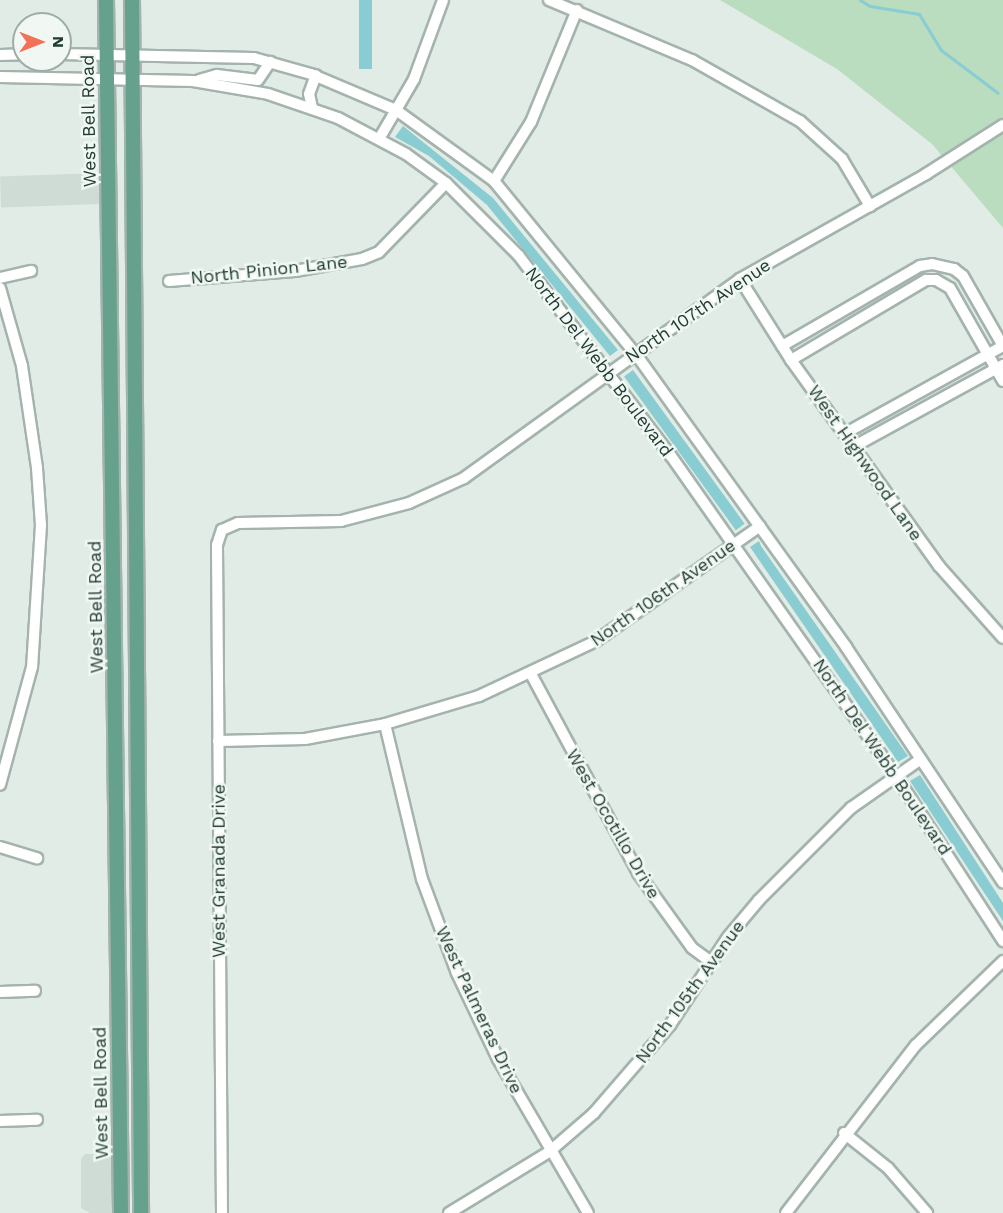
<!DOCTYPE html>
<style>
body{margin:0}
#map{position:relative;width:1003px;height:1213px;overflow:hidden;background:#e1ece6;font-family:"Work Sans",sans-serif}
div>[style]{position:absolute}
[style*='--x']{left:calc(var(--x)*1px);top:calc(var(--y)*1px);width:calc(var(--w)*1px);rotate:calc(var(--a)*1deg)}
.built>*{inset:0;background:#cfdbd5;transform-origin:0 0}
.green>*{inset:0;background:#baddc0}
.water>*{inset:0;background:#89ccd1;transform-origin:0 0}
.stream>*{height:3px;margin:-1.5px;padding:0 1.5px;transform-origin:1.5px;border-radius:1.5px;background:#89ccd1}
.roads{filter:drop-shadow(2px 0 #a4b4ad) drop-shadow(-2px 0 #a4b4ad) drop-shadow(0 2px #a4b4ad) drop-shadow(0 -2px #a4b4ad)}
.minor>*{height:10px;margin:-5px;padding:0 5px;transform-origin:5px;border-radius:5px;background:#fff}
.major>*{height:14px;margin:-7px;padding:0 7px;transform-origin:7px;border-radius:7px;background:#65a18d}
span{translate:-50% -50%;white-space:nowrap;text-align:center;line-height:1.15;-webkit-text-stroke:5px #f1f8f4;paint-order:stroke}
.street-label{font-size:18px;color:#213c33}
.north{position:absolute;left:12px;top:12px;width:60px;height:60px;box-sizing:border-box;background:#f1f8f4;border:2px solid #9eada7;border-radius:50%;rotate:90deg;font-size:16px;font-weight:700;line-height:24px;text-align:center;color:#213c33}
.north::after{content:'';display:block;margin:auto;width:21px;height:27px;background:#f27159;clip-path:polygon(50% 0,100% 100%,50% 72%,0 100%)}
</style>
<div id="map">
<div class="built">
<div style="left:101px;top:173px;width:31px;height:101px;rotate:88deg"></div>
<div style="clip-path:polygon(85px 1154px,112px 1154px,112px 1213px,90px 1213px,81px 1208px,81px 1159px)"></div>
</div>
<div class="green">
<div style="clip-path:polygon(720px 0,1003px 0,1003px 228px,932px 144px,837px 69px)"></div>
</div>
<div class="water">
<div style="left:359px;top:0;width:13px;height:69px"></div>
<div style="clip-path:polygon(403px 126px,493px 198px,618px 350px,610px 356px,487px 205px,429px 156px,395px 137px)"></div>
<div style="left:633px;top:370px;width:190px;height:11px;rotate:54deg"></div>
<div style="clip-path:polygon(759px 541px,761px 546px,908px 756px,898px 762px,750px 547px)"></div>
<div style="clip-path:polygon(920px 775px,1003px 903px,1003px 921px,910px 781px)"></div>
</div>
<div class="stream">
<div style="--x:860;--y:0;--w:12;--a:31"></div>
<div style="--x:870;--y:6;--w:50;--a:9.3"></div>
<div style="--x:919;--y:14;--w:42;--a:58.6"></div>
<div style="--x:941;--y:50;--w:71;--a:37"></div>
</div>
<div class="roads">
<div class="minor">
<div style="--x:549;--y:0;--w:155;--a:22.8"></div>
<div style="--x:692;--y:60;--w:124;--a:29.5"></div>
<div style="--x:800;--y:121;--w:57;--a:42.1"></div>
<div style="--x:842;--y:159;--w:55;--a:59.2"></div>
<div style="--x:60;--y:54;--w:194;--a:1.2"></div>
<div style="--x:254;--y:58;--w:59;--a:15.7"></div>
<div style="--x:311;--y:74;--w:92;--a:23"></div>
<div style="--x:396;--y:110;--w:121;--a:35.9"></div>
<div style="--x:494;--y:181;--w:222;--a:50.7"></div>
<div style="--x:635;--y:353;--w:362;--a:54.3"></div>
<div style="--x:846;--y:647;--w:283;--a:56.3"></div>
<div style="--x:0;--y:55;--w:24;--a:-2"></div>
<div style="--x:0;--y:77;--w:193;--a:1.2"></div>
<div style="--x:193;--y:81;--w:76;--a:9.8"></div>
<div style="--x:268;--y:94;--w:74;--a:18.9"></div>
<div style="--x:338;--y:118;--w:77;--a:27.9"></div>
<div style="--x:406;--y:154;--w:49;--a:35.9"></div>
<div style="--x:446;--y:183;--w:103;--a:45"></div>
<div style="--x:519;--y:256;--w:251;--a:52.8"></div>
<div style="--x:671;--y:456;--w:391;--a:54.9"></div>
<div style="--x:896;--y:776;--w:197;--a:57"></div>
<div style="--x:199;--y:80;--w:19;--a:-16"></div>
<div style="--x:217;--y:75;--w:41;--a:7"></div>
<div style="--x:258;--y:80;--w:22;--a:-56"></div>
<div style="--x:312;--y:108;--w:14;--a:-102"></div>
<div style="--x:309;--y:94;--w:20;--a:-70"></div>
<div style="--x:379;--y:139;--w:69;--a:-59.7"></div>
<div style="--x:414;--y:79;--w:84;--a:-69.8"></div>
<div style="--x:494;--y:181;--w:70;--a:-57.9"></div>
<div style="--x:531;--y:122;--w:121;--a:-67.7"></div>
<div style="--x:0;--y:278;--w:32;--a:-13"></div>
<div style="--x:740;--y:279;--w:96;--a:57.8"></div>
<div style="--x:791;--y:360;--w:254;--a:54.3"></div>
<div style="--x:939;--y:566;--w:96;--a:48.4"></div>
<div style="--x:169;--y:281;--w:126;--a:-4.5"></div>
<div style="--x:295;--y:271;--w:68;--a:-10.2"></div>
<div style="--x:362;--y:259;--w:18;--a:-22"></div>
<div style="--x:379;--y:252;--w:96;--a:-45.8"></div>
<div style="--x:0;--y:288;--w:81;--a:74.2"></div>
<div style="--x:22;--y:366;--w:103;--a:81.6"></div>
<div style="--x:37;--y:468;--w:57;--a:86"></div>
<div style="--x:41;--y:525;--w:142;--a:93.6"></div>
<div style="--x:32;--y:667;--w:122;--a:105.2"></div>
<div style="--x:782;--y:346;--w:160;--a:-30.1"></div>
<div style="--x:920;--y:266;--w:12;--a:-9"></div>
<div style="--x:932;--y:264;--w:23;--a:13"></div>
<div style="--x:954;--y:269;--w:11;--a:38"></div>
<div style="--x:963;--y:276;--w:81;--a:60.3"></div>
<div style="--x:791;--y:360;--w:157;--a:-30.7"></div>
<div style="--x:926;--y:280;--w:10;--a:0"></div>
<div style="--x:936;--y:280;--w:16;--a:30"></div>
<div style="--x:950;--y:288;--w:107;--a:60.3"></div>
<div style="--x:844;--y:434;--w:182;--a:-29"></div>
<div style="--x:853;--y:447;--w:171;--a:-28.7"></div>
<div style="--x:531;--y:674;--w:226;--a:61.7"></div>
<div style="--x:638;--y:873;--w:92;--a:54.2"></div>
<div style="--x:692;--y:948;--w:24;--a:36"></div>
<div style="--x:385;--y:724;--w:159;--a:76.6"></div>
<div style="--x:422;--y:879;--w:100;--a:69.6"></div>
<div style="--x:457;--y:973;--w:95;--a:64.5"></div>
<div style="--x:498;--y:1059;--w:178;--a:59.7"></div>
<div style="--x:218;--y:741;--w:87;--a:-1.3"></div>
<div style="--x:305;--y:739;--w:81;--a:-10.6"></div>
<div style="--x:385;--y:724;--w:98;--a:-16.6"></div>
<div style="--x:479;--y:696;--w:129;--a:-25.2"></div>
<div style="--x:596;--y:641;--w:200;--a:-35"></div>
<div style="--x:0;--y:847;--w:39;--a:17"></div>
<div style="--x:0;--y:992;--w:35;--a:-2"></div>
<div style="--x:0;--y:1121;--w:37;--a:-2"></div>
<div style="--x:844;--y:1133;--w:56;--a:38.5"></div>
<div style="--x:888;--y:1168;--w:60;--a:49.1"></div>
<div style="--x:222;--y:1213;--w:668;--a:-90.43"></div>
<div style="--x:217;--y:545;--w:16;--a:-72"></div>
<div style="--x:222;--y:530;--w:17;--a:-24"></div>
<div style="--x:238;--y:523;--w:103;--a:-1.1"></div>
<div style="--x:341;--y:521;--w:70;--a:-14.8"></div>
<div style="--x:409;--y:503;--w:60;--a:-24.4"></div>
<div style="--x:464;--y:478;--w:340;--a:-35.8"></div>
<div style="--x:740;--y:279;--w:214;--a:-29.4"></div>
<div style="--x:926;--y:174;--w:91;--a:-32.5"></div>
<div style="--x:449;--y:1213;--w:117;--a:-31.4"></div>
<div style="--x:549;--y:1152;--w:60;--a:-40.9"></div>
<div style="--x:594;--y:1113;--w:116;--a:-49.2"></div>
<div style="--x:670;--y:1025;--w:105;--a:-56.6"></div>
<div style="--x:728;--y:937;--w:48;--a:-50"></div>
<div style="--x:759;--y:900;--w:130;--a:-45"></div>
<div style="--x:851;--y:808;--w:85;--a:-35"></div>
<div style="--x:786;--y:1213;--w:212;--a:-52.3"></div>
<div style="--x:916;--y:1045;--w:121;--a:-44"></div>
</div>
<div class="major">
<div style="--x:106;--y:0;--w:1213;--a:89.29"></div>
<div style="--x:132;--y:0;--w:1213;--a:89.57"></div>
</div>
</div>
<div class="street-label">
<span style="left:89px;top:121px;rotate:-91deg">West Bell Road</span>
<span style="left:269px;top:270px;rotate:-6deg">North Pinion Lane</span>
<span style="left:698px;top:311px;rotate:-34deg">North 107th Avenue</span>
<span style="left:599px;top:362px;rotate:53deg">North Del Webb Boulevard</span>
<span style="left:865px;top:463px;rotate:55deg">West Highwood Lane</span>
<span style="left:663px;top:593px;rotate:-35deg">North 106th Avenue</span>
<span style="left:96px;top:607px;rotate:-91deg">West Bell Road</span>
<span style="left:882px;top:757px;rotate:56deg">North Del Webb Boulevard</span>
<span style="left:613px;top:824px;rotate:60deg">West Ocotillo Drive</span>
<span style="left:219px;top:871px;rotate:-90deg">West Granada Drive</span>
<span style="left:690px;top:992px;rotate:-54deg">North 105th Avenue</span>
<span style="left:479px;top:1010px;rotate:65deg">West Palmeras Drive</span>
<span style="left:101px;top:1093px;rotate:-91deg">West Bell Road</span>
</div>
<div class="north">N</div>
</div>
